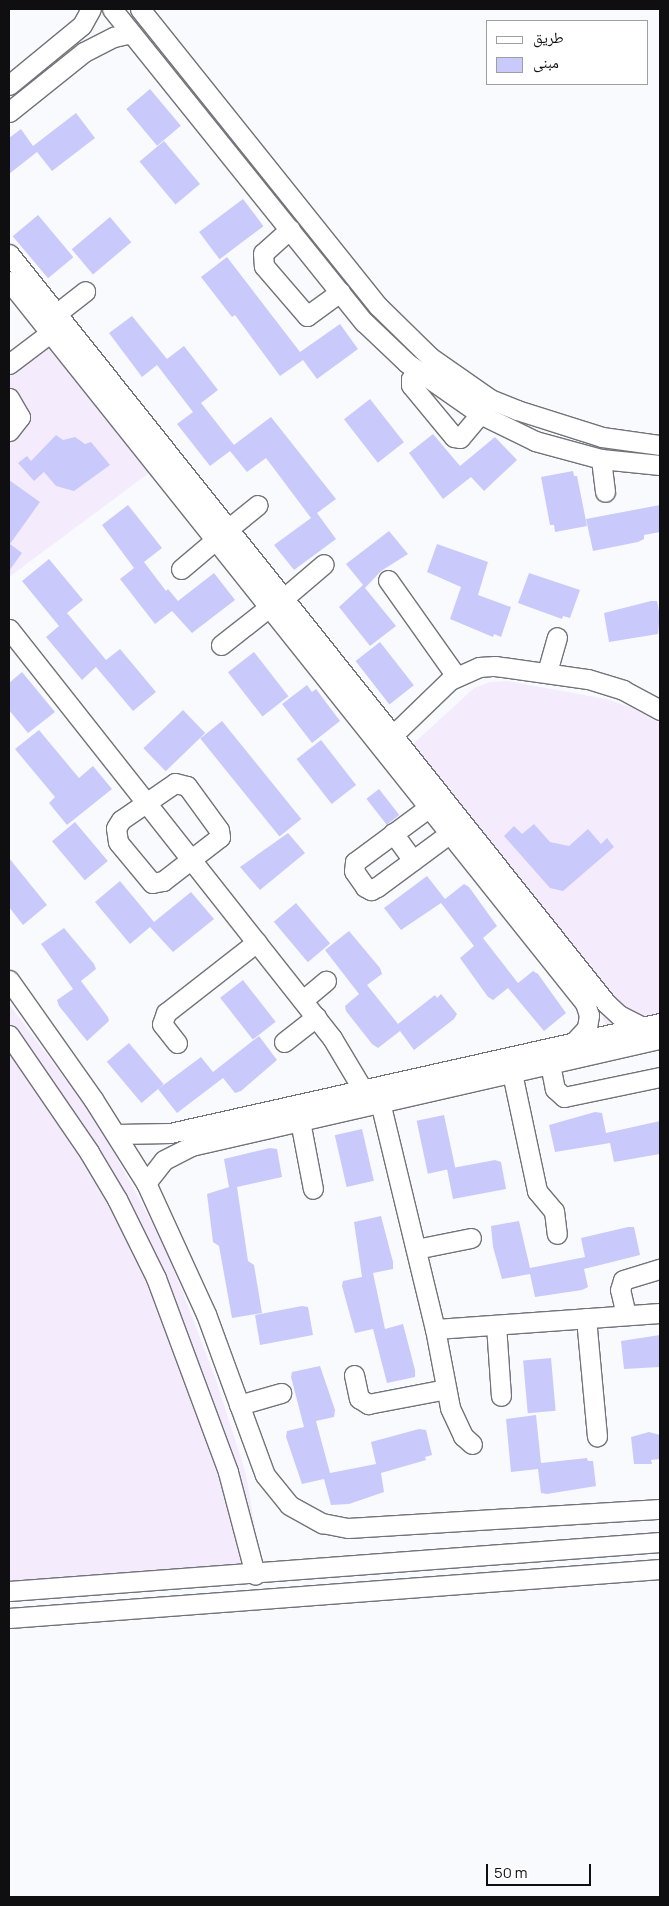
<!DOCTYPE html>
<meta charset="utf-8">
<style>
body{margin:0}
#map{position:relative;width:669px;height:1906px;overflow:hidden;background:#f9fafe;font-family:Manrope,"Noto Naskh Arabic",sans-serif}
div>[style]{position:absolute}
[style*='--x']{left:calc(var(--x)*1px);top:calc(var(--y)*1px);width:calc(var(--w)*1px);rotate:calc(var(--a)*1deg)}
.commercial>*{inset:0;background:#f4ecfd}
.building>*{inset:0;background:#cac9fc;transform-origin:0 0}
.roads{filter:drop-shadow(1px 0 #727379) drop-shadow(-1px 0 #727379) drop-shadow(0 1px #727379) drop-shadow(0 -1px #727379)}
.minor>*{height:19px;margin:-9.5px;padding:0 9.5px;transform-origin:9.5px;border-radius:9.5px;background:#fff}
span{translate:-50% -50%;white-space:nowrap;text-align:center;line-height:1.15;-webkit-text-stroke:4.5px #fff;paint-order:stroke}
.frame{position:absolute;inset:0;border:10px solid #0f0f11;pointer-events:none}
.legend{position:absolute;left:486px;top:20px;width:162px;height:65px;box-sizing:border-box;background:#fff;border:1px solid #9f9fa0;margin:0;padding:6px 9px;list-style:none;font-size:15px;color:#0f0f11}
.legend li{display:flex;align-items:center;gap:10px;height:25px}
.legend b{width:25px;border:1px solid #9f9fa0}
.scale{position:absolute;left:486px;top:1864px;width:105px;height:22px;box-sizing:border-box;border:2px solid #0f0f11;border-top:0;padding-left:6px;font-size:15px;line-height:18px;white-space:nowrap;color:#0f0f11;-webkit-text-stroke:4px #fff;paint-order:stroke}
</style>
<div id="map">
<div class="commercial">
<div style="clip-path:polygon(58px 330px,164px 462px,9px 577px,9px 370px)"></div>
<div style="clip-path:polygon(508px 681px,606px 699px,630px 707px,660px 723px,660px 1032px,607px 1028px,594px 999px,400px 756px,474px 688px,490px 682px)"></div>
<div style="clip-path:polygon(9px 1004px,96px 1120px,165px 1246px,215px 1377px,246px 1474px,264px 1581px,9px 1602px)"></div>
</div>
<div class="building">
<div style="left:150px;top:89px;width:48px;height:31px;rotate:50deg"></div>
<div style="clip-path:polygon(76px 113px,95px 138px,52px 171px,37px 152px,9px 174px,9px 138px,21px 129px,33px 146px)"></div>
<div style="left:164px;top:141px;width:56px;height:32px;rotate:50deg"></div>
<div style="left:243px;top:199px;width:34px;height:55px;rotate:53deg"></div>
<div style="left:38px;top:215px;width:55px;height:33px;rotate:50deg"></div>
<div style="left:110px;top:217px;width:33px;height:50px;rotate:50deg"></div>
<div style="clip-path:polygon(227px 257px,300px 352px,340px 324px,358px 349px,317px 379px,303px 360px,280px 376px,235px 315px,232px 317px,201px 277px)"></div>
<div style="clip-path:polygon(132px 316px,167px 359px,184px 346px,218px 390px,201px 403px,234px 445px,271px 417px,336px 499px,317px 513px,336px 539px,294px 570px,274px 545px,311px 518px,266px 458px,247px 472px,230px 451px,210px 466px,177px 424px,193px 412px,157px 365px,142px 377px,109px 333px)"></div>
<div style="left:370px;top:399px;width:55px;height:33px;rotate:52deg"></div>
<div style="clip-path:polygon(433px 434px,460px 466px,495px 437px,517px 460px,484px 491px,471px 477px,443px 499px,409px 453px)"></div>
<div style="clip-path:polygon(56px 435px,63px 440px,75px 437px,85px 444px,91px 442px,110px 465px,74px 491px,56px 486px,44px 472px,34px 481px,18px 463px,27px 456px,31px 461px)"></div>
<div style="clip-path:polygon(573px 471px,574px 476px,577px 476px,587px 526px,555px 532px,554px 525px,550px 525px,541px 477px)"></div>
<div style="clip-path:polygon(9px 480px,40px 502px,10px 544px,22px 553px,9px 571px)"></div>
<div style="clip-path:polygon(128px 505px,162px 548px,144px 562px,166px 591px,168px 589px,178px 601px,214px 573px,235px 600px,192px 633px,172px 611px,155px 624px,120px 579px,134px 568px,102px 525px)"></div>
<div style="clip-path:polygon(660px 505px,660px 532px,644px 535px,644px 539px,638px 542px,593px 551px,586px 519px)"></div>
<div style="clip-path:polygon(389px 531px,408px 554px,381px 571px,365px 588px,396px 626px,370px 646px,339px 607px,363px 585px,346px 564px)"></div>
<div style="clip-path:polygon(437px 544px,488px 562px,478px 595px,511px 607px,501px 637px,494px 634px,493px 637px,450px 619px,461px 587px,427px 572px)"></div>
<div style="clip-path:polygon(49px 559px,83px 600px,67px 613px,106px 660px,120px 649px,156px 692px,133px 711px,96px 667px,82px 680px,46px 637px,59px 626px,22px 581px)"></div>
<div style="clip-path:polygon(529px 573px,580px 590px,570px 618px,563px 616px,562px 619px,518px 603px)"></div>
<div style="clip-path:polygon(651px 601px,657px 601px,660px 616px,658px 634px,609px 642px,604px 613px)"></div>
<div style="left:380px;top:642px;width:55px;height:31px;rotate:52deg"></div>
<div style="left:254px;top:652px;width:56px;height:33px;rotate:52deg"></div>
<div style="clip-path:polygon(22px 672px,55px 712px,28px 733px,9px 710px,9px 683px)"></div>
<div style="clip-path:polygon(307px 685px,312px 692px,316px 689px,340px 721px,312px 743px,282px 704px)"></div>
<div style="left:183px;top:710px;width:32px;height:55px;rotate:46deg"></div>
<div style="left:222px;top:721px;width:126px;height:28px;rotate:51deg"></div>
<div style="clip-path:polygon(39px 730px,79px 778px,93px 766px,112px 789px,67px 825px,49px 803px,55px 797px,15px 749px)"></div>
<div style="left:321px;top:740px;width:57px;height:31px;rotate:52deg"></div>
<div style="left:379px;top:789px;width:33px;height:16px;rotate:52deg"></div>
<div style="left:75px;top:822px;width:51px;height:30px;rotate:50deg"></div>
<div style="clip-path:polygon(534px 824px,550px 842px,569px 846px,588px 829px,601px 844px,607px 838px,614px 847px,563px 891px,550px 888px,504px 836px,514px 826px,522px 834px)"></div>
<div style="clip-path:polygon(288px 833px,305px 853px,260px 890px,240px 867px)"></div>
<div style="clip-path:polygon(9px 858px,47px 905px,23px 925px,9px 907px)"></div>
<div style="clip-path:polygon(427px 876px,445px 899px,464px 884px,469px 887px,497px 926px,483px 938px,518px 983px,533px 971px,538px 974px,566px 1013px,544px 1031px,508px 988px,493px 1000px,488px 997px,460px 958px,474px 946px,441px 903px,401px 930px,384px 908px)"></div>
<div style="clip-path:polygon(120px 881px,154px 922px,191px 892px,214px 919px,173px 952px,150px 927px,130px 944px,95px 902px)"></div>
<div style="left:296px;top:903px;width:53px;height:29px;rotate:50deg"></div>
<div style="clip-path:polygon(64px 928px,94px 964px,96px 969px,81px 981px,108px 1017px,109px 1021px,87px 1041px,59px 1006px,57px 1000px,73px 989px,41px 944px)"></div>
<div style="clip-path:polygon(349px 931px,380px 968px,382px 974px,367px 985px,398px 1024px,435px 995px,437px 998px,441px 994px,457px 1014px,454px 1019px,414px 1050px,400px 1031px,378px 1048px,372px 1044px,346px 1011px,345px 1006px,359px 994px,325px 950px)"></div>
<div style="left:243px;top:980px;width:53px;height:29px;rotate:52deg"></div>
<div style="clip-path:polygon(259px 1036px,277px 1060px,241px 1091px,235px 1093px,223px 1078px,177px 1113px,158px 1089px,201px 1057px,213px 1072px)"></div>
<div style="left:129px;top:1043px;width:54px;height:29px;rotate:50deg"></div>
<div style="clip-path:polygon(595px 1112px,602px 1113px,606px 1133px,660px 1121px,660px 1154px,614px 1162px,610px 1143px,555px 1152px,549px 1125px)"></div>
<div style="left:444px;top:1115px;width:54px;height:28px;rotate:78deg"></div>
<div style="left:362px;top:1129px;width:53px;height:28px;rotate:77deg"></div>
<div style="clip-path:polygon(270px 1148px,277px 1149px,282px 1177px,237px 1187px,248px 1261px,254px 1265px,262px 1313px,232px 1318px,219px 1246px,213px 1242px,207px 1194px,229px 1187px,224px 1159px)"></div>
<div style="clip-path:polygon(495px 1160px,501px 1162px,506px 1189px,453px 1199px,447px 1169px)"></div>
<div style="clip-path:polygon(381px 1216px,393px 1262px,393px 1269px,373px 1273px,385px 1329px,403px 1324px,415px 1370px,415px 1377px,387px 1383px,373px 1329px,355px 1333px,342px 1286px,343px 1281px,362px 1277px,354px 1222px)"></div>
<div style="clip-path:polygon(519px 1221px,530px 1268px,585px 1257px,581px 1238px,628px 1227px,634px 1227px,640px 1255px,584px 1269px,588px 1287px,582px 1290px,535px 1297px,530px 1274px,502px 1279px,493px 1247px,491px 1226px)"></div>
<div style="clip-path:polygon(302px 1306px,308px 1307px,313px 1335px,260px 1345px,255px 1315px)"></div>
<div style="clip-path:polygon(660px 1335px,660px 1367px,624px 1369px,621px 1341px)"></div>
<div style="left:551px;top:1358px;width:53px;height:28px;rotate:85deg"></div>
<div style="clip-path:polygon(320px 1366px,335px 1410px,334px 1417px,316px 1421px,330px 1473px,376px 1464px,371px 1442px,419px 1429px,426px 1430px,432px 1455px,425px 1457px,426px 1460px,381px 1473px,384px 1492px,349px 1504px,331px 1505px,324px 1479px,302px 1484px,286px 1437px,287px 1431px,304px 1427px,291px 1377px,292px 1372px)"></div>
<div style="clip-path:polygon(536px 1415px,541px 1463px,587px 1458px,588px 1461px,593px 1461px,596px 1486px,547px 1494px,541px 1493px,538px 1469px,511px 1472px,506px 1419px)"></div>
<div style="clip-path:polygon(649px 1432px,660px 1435px,660px 1459px,651px 1460px,652px 1464px,634px 1464px,631px 1437px)"></div>
</div>
<div class="roads">
<div class="minor">
<div style="--x:112;--y:9;--w:402;--a:51.2"></div>
<div style="--x:364;--y:322;--w:59;--a:43.6"></div>
<div style="--x:407;--y:363;--w:89;--a:34.9"></div>
<div style="--x:480;--y:414;--w:61;--a:26.1"></div>
<div style="--x:535;--y:441;--w:68;--a:15.3"></div>
<div style="--x:601;--y:459;--w:59;--a:5.8"></div>
<div style="--x:140;--y:9;--w:381;--a:51.3"></div>
<div style="--x:378;--y:306;--w:73;--a:44.4"></div>
<div style="--x:430;--y:357;--w:73;--a:35"></div>
<div style="--x:490;--y:399;--w:29;--a:22"></div>
<div style="--x:517;--y:410;--w:89;--a:17.6"></div>
<div style="--x:602;--y:437;--w:59;--a:7.9"></div>
<div style="--x:9;--y:85;--w:94;--a:-39.4"></div>
<div style="--x:82;--y:25;--w:18;--a:-61"></div>
<div style="--x:9;--y:112;--w:96;--a:-38.7"></div>
<div style="--x:84;--y:52;--w:34;--a:-27"></div>
<div style="--x:114;--y:37;--w:17;--a:-13"></div>
<div style="--x:290;--y:229;--w:36;--a:138"></div>
<div style="--x:263;--y:253;--w:13;--a:86"></div>
<div style="--x:264;--y:266;--w:66;--a:49.3"></div>
<div style="--x:307;--y:316;--w:41;--a:-36"></div>
<div style="--x:9;--y:254;--w:958;--a:51.44"></div>
<div style="--x:606;--y:1003;--w:18;--a:43"></div>
<div style="--x:619;--y:1015;--w:27;--a:27"></div>
<div style="--x:9;--y:281;--w:924;--a:51.42"></div>
<div style="--x:585;--y:1003;--w:13;--a:72"></div>
<div style="--x:589;--y:1015;--w:13;--a:99"></div>
<div style="--x:587;--y:1028;--w:21;--a:133"></div>
<div style="--x:56;--y:314;--w:37;--a:-38"></div>
<div style="--x:9;--y:364;--w:51;--a:-37.1"></div>
<div style="--x:418;--y:372;--w:10;--a:135"></div>
<div style="--x:411;--y:379;--w:6;--a:90"></div>
<div style="--x:411;--y:385;--w:67;--a:50.4"></div>
<div style="--x:454;--y:437;--w:6;--a:9"></div>
<div style="--x:460;--y:438;--w:31;--a:-50"></div>
<div style="--x:9;--y:398;--w:22;--a:60"></div>
<div style="--x:20;--y:417;--w:18;--a:128"></div>
<div style="--x:601;--y:459;--w:33;--a:83"></div>
<div style="--x:228;--y:529;--w:38;--a:-39"></div>
<div style="--x:181;--y:569;--w:43;--a:-40.3"></div>
<div style="--x:388;--y:580;--w:118;--a:54.7"></div>
<div style="--x:284;--y:598;--w:52;--a:-40.4"></div>
<div style="--x:9;--y:629;--w:521;--a:51.7"></div>
<div style="--x:332;--y:1038;--w:61;--a:59.2"></div>
<div style="--x:221;--y:645;--w:60;--a:-38.2"></div>
<div style="--x:547;--y:672;--w:36;--a:-74"></div>
<div style="--x:393;--y:735;--w:79;--a:-44"></div>
<div style="--x:450;--y:680;--w:32;--a:-24"></div>
<div style="--x:479;--y:667;--w:16;--a:-4"></div>
<div style="--x:495;--y:666;--w:94;--a:8"></div>
<div style="--x:588;--y:679;--w:37;--a:17"></div>
<div style="--x:623;--y:690;--w:42;--a:28.4"></div>
<div style="--x:175;--y:783;--w:12;--a:14"></div>
<div style="--x:187;--y:786;--w:54;--a:54"></div>
<div style="--x:219;--y:830;--w:7;--a:82"></div>
<div style="--x:220;--y:837;--w:72;--a:142.3"></div>
<div style="--x:163;--y:881;--w:11;--a:170"></div>
<div style="--x:152;--y:883;--w:53;--a:-129.7"></div>
<div style="--x:118;--y:842;--w:14;--a:-98"></div>
<div style="--x:116;--y:828;--w:9;--a:-58"></div>
<div style="--x:121;--y:820;--w:65;--a:-34.4"></div>
<div style="--x:428;--y:808;--w:91;--a:143.5"></div>
<div style="--x:355;--y:862;--w:9;--a:96"></div>
<div style="--x:354;--y:871;--w:19;--a:55"></div>
<div style="--x:365;--y:887;--w:7;--a:27"></div>
<div style="--x:371;--y:890;--w:7;--a:-27"></div>
<div style="--x:377;--y:887;--w:89;--a:-36.4"></div>
<div style="--x:393;--y:833;--w:34;--a:54"></div>
<div style="--x:9;--y:980;--w:146;--a:54.8"></div>
<div style="--x:93;--y:1099;--w:99;--a:57.8"></div>
<div style="--x:146;--y:1183;--w:144;--a:65.4"></div>
<div style="--x:206;--y:1314;--w:171;--a:69.9"></div>
<div style="--x:265;--y:1475;--w:38;--a:51"></div>
<div style="--x:289;--y:1505;--w:38;--a:29"></div>
<div style="--x:322;--y:1523;--w:26;--a:11"></div>
<div style="--x:348;--y:1528;--w:313;--a:-3.5"></div>
<div style="--x:303;--y:1000;--w:30;--a:-40"></div>
<div style="--x:9;--y:1035;--w:142;--a:55.6"></div>
<div style="--x:89;--y:1152;--w:55;--a:59.2"></div>
<div style="--x:117;--y:1199;--w:88;--a:63.7"></div>
<div style="--x:156;--y:1278;--w:207;--a:69.6"></div>
<div style="--x:228;--y:1472;--w:106;--a:75.2"></div>
<div style="--x:284;--y:1042;--w:41;--a:-38"></div>
<div style="--x:177;--y:1043;--w:24;--a:-128"></div>
<div style="--x:162;--y:1024;--w:12;--a:-70"></div>
<div style="--x:166;--y:1013;--w:115;--a:-38"></div>
<div style="--x:550;--y:1064;--w:25;--a:79"></div>
<div style="--x:555;--y:1089;--w:12;--a:42"></div>
<div style="--x:564;--y:1097;--w:98;--a:-11.8"></div>
<div style="--x:512;--y:1073;--w:121;--a:78"></div>
<div style="--x:537;--y:1191;--w:26;--a:50"></div>
<div style="--x:554;--y:1211;--w:23;--a:83"></div>
<div style="--x:380;--y:1102;--w:234;--a:76.4"></div>
<div style="--x:435;--y:1329;--w:80;--a:79.2"></div>
<div style="--x:450;--y:1408;--w:31;--a:65"></div>
<div style="--x:463;--y:1436;--w:12;--a:42"></div>
<div style="--x:300;--y:1121;--w:69;--a:79.2"></div>
<div style="--x:117;--y:1134;--w:53;--a:-1.1"></div>
<div style="--x:170;--y:1133;--w:502;--a:-12.65"></div>
<div style="--x:146;--y:1183;--w:29;--a:-52"></div>
<div style="--x:164;--y:1160;--w:30;--a:-27"></div>
<div style="--x:191;--y:1146;--w:481;--a:-12.9"></div>
<div style="--x:416;--y:1249;--w:56;--a:-11.3"></div>
<div style="--x:626;--y:1315;--w:26;--a:-103"></div>
<div style="--x:620;--y:1290;--w:10;--a:-73"></div>
<div style="--x:623;--y:1280;--w:39;--a:-17"></div>
<div style="--x:586;--y:1318;--w:119;--a:84.7"></div>
<div style="--x:496;--y:1325;--w:71;--a:86"></div>
<div style="--x:435;--y:1329;--w:226;--a:-4.1"></div>
<div style="--x:354;--y:1375;--w:24;--a:78"></div>
<div style="--x:359;--y:1398;--w:11;--a:34"></div>
<div style="--x:368;--y:1404;--w:79;--a:-10.9"></div>
<div style="--x:239;--y:1405;--w:44;--a:-15.9"></div>
<div style="--x:9;--y:1591;--w:653;--a:-4.3"></div>
<div style="--x:9;--y:1618;--w:653;--a:-4.3"></div>
</div>
</div>
<div class="frame"></div>
<ul class="legend">
<li><b style="height:6px;background:#fff"></b>طريق</li>
<li><b style="height:14px;background:#cac9fc"></b>مبنى</li>
</ul>
<div class="scale">50 m</div>
</div>
